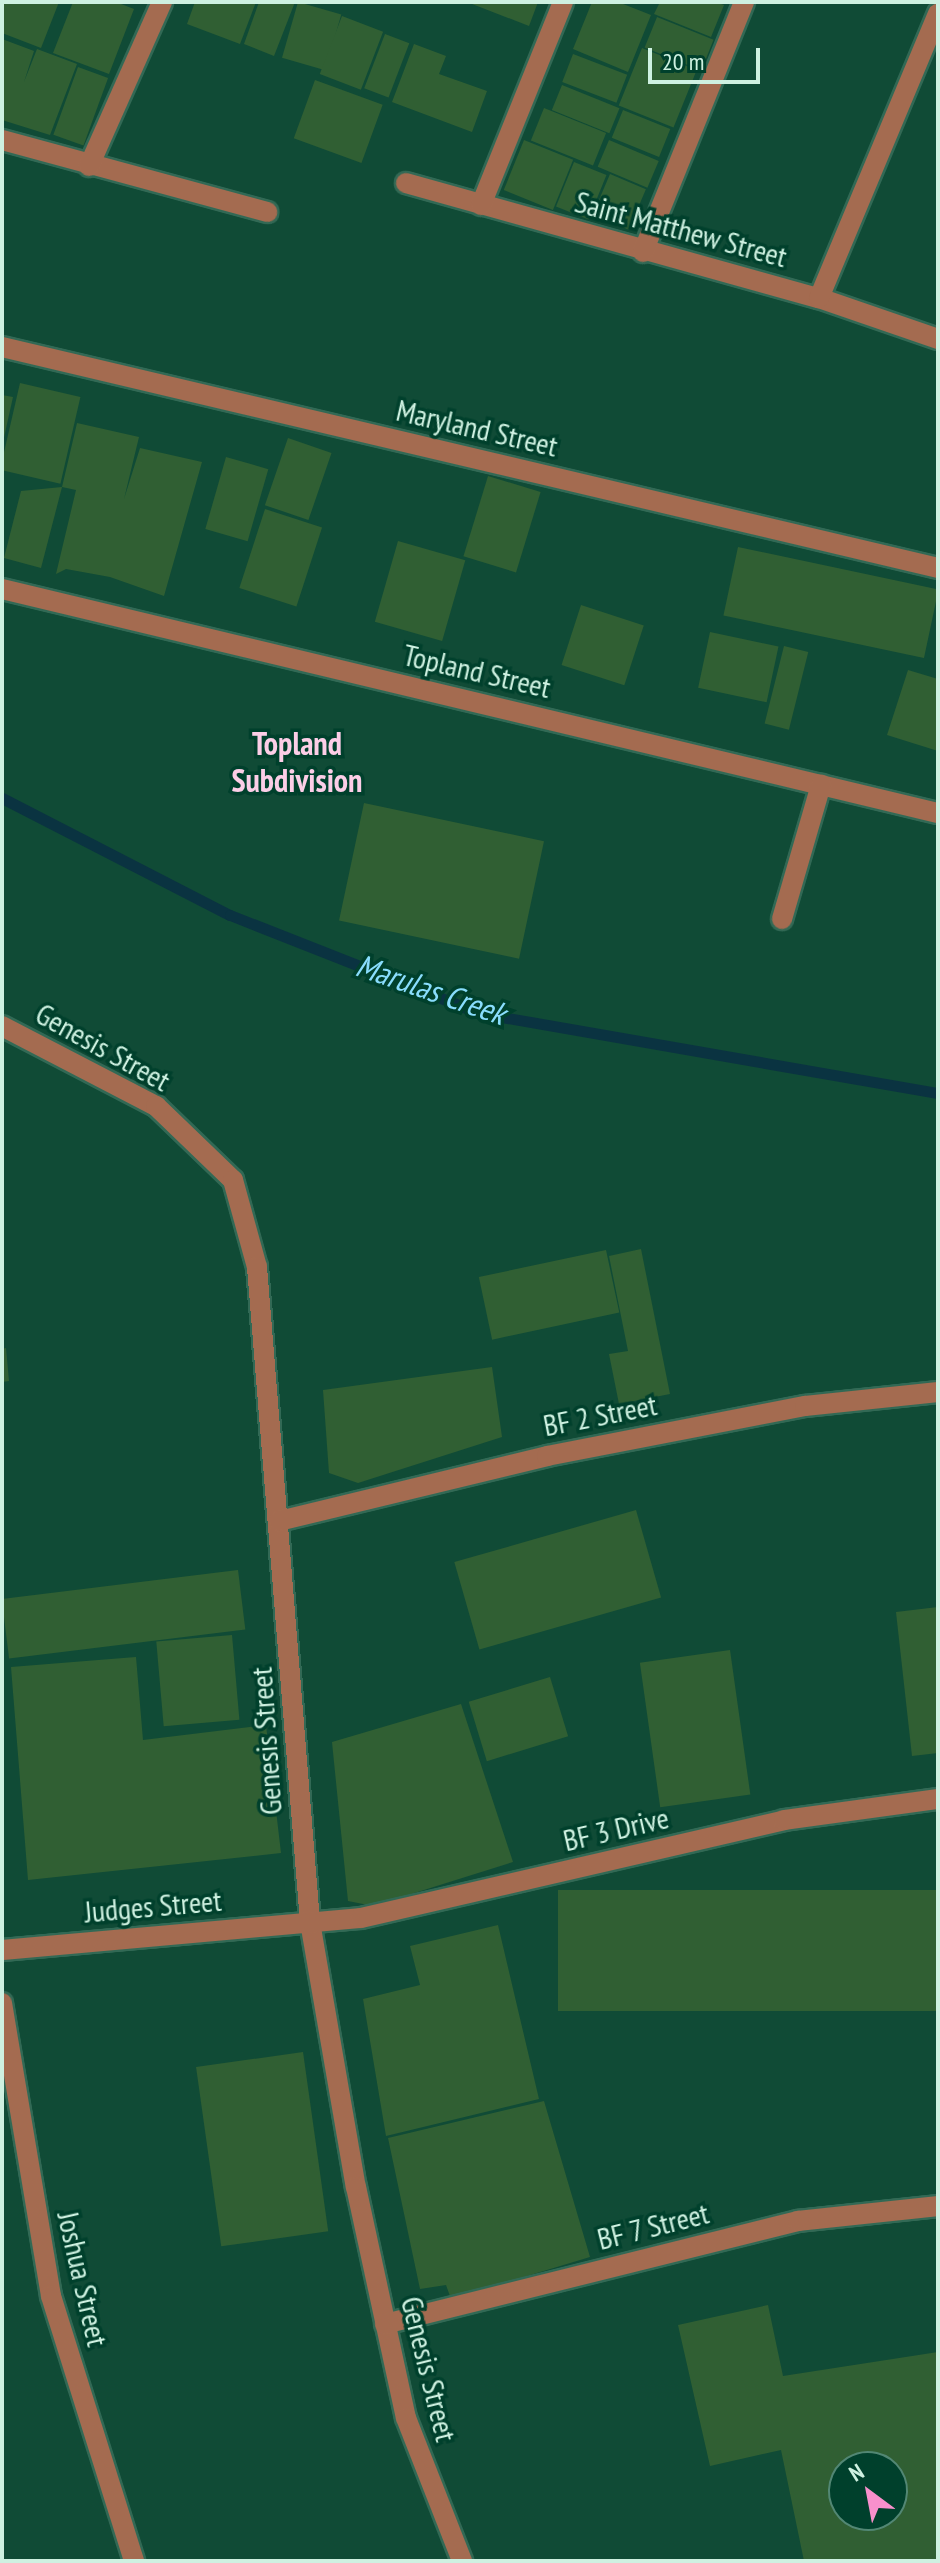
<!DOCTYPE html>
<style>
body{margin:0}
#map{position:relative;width:940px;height:2563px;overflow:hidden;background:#104b36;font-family:"PT Sans Narrow",sans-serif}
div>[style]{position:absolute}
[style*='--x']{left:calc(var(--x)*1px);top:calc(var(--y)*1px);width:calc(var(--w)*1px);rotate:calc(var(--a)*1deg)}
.stream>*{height:11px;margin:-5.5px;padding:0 5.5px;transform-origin:5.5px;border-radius:5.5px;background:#0a3341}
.building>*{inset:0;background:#305f33;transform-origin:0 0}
.roads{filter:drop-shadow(2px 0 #326955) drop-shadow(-2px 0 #326955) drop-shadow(0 2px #326955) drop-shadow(0 -2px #326955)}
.minor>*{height:20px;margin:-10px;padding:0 10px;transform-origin:10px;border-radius:10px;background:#a46b50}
span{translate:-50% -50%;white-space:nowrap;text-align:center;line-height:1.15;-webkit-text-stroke:7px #00402c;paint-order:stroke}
.street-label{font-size:30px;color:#cef1e1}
.neighbourhood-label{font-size:32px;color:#fccee7;font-weight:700}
.water-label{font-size:32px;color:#89ddfd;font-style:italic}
.frame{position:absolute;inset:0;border:4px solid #cef1e1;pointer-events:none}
.north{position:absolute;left:828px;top:2451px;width:80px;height:80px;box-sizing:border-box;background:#00402c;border:2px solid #528774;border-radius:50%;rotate:328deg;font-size:22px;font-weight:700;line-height:32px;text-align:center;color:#cef1e1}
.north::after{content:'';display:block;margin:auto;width:28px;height:36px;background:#f890cc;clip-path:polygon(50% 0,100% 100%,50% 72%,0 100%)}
.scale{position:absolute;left:648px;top:48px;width:112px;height:36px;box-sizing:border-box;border:4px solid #cef1e1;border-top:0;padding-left:10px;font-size:24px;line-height:28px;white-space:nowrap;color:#cef1e1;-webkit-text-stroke:6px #00402c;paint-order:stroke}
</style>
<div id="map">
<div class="stream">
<div style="--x:2;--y:798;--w:256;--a:27.2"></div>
<div style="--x:230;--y:915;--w:268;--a:21.5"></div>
<div style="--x:479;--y:1013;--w:466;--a:9.9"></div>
</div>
<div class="building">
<div style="clip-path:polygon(2px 2px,59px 2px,41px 48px,2px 33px)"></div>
<div style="clip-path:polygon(73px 2px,116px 2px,134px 9px,109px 74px,53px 53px)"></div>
<div style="clip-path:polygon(195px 2px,256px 2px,240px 44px,187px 24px)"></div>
<div style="clip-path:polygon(259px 2px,295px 2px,274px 56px,244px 44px)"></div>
<div style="left:298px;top:2px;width:45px;height:58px;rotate:16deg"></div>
<div style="clip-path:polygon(467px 2px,538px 2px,529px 26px)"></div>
<div style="clip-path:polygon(592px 2px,618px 2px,651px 15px,628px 72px,573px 49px)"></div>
<div style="clip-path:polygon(660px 2px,716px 2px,724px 5px,711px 37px,654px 14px)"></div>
<div style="left:342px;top:16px;width:44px;height:62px;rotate:21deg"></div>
<div style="left:657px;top:17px;width:61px;height:33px;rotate:22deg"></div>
<div style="left:385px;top:34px;width:26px;height:58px;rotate:21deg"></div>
<div style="clip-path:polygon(2px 39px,34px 51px,24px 82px,37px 49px,77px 64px,50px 135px,2px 120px)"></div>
<div style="clip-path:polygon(414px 44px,446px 56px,439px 74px,487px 91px,472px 132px,392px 102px)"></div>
<div style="left:642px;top:48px;width:59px;height:62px;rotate:22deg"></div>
<div style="left:573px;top:54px;width:58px;height:30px;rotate:21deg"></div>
<div style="left:78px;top:67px;width:32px;height:72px;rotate:20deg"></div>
<div style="left:315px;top:80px;width:72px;height:62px;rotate:20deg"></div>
<div style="left:562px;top:85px;width:62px;height:27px;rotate:22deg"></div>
<div style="left:544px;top:108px;width:67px;height:35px;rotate:22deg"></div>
<div style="left:623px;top:110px;width:51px;height:30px;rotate:22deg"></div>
<div style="left:524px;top:140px;width:53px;height:54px;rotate:22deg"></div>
<div style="left:609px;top:140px;width:54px;height:29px;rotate:23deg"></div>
<div style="left:574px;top:162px;width:35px;height:48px;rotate:22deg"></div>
<div style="left:610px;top:174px;width:39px;height:44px;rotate:23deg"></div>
<div style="left:20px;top:383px;width:62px;height:89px;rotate:13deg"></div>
<div style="clip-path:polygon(2px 395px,13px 397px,3px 442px,2px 442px)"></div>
<div style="clip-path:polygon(77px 423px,139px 437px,124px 499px,140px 448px,202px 462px,164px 596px,110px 577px,66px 569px,56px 574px,76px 490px,62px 487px)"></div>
<div style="left:288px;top:438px;width:46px;height:71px;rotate:19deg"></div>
<div style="left:226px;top:457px;width:44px;height:75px;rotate:16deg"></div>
<div style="left:488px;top:476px;width:55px;height:84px;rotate:17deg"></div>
<div style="clip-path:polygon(62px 487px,41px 568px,4px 558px,21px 491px)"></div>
<div style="left:265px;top:509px;width:60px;height:83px;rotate:18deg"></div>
<div style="left:398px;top:541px;width:70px;height:84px;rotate:16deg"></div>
<div style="left:738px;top:547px;width:205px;height:70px;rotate:12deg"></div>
<div style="left:581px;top:605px;width:66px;height:63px;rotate:18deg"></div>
<div style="left:710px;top:632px;width:70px;height:57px;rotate:12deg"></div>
<div style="left:784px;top:646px;width:25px;height:80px;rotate:14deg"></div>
<div style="clip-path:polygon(908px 670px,938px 679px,938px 751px,887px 735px)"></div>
<div style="left:364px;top:803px;width:184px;height:120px;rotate:12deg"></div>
<div style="clip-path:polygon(641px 1249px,670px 1394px,619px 1404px,609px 1354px,628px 1351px,609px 1256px)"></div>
<div style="left:606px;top:1250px;width:64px;height:130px;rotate:78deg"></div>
<div style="clip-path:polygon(6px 1348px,9px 1381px,2px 1382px,2px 1349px)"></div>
<div style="clip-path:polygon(492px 1367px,502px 1437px,358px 1483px,329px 1473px,323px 1390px)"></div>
<div style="left:636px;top:1510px;width:91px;height:189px;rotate:74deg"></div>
<div style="left:238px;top:1570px;width:60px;height:238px;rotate:83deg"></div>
<div style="clip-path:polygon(938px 1607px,938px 1753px,912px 1756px,896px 1612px)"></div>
<div style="left:232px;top:1635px;width:85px;height:76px;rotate:85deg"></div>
<div style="left:730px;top:1650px;width:146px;height:91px;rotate:82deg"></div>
<div style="clip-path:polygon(136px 1657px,143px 1740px,266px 1725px,281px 1853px,28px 1880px,11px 1667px)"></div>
<div style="left:550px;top:1677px;width:62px;height:85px;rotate:73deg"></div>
<div style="clip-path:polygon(461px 1704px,513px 1862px,373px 1906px,348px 1901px,332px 1742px)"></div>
<div style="left:938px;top:1890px;width:121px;height:380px;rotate:90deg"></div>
<div style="clip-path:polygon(498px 1925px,539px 2099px,386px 2136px,363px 1999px,420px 1985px,410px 1946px)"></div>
<div style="left:303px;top:2052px;width:181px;height:108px;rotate:82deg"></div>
<div style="clip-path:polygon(544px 2101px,590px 2257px,451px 2299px,446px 2285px,420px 2289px,388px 2138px)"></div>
<div style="clip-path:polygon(evenodd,768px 2305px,783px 2376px,938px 2352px,938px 2561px,804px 2561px,781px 2450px,710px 2466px,678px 2325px,768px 2305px,844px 2467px,892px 2467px,892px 2515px,844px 2515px,844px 2467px)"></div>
</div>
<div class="roads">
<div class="minor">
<div style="--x:2;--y:140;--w:275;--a:15.2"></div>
<div style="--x:89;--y:166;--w:180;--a:-66"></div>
<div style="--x:406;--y:183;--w:429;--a:15.6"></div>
<div style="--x:819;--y:298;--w:126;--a:19"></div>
<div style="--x:481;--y:205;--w:219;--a:-68"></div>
<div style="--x:643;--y:252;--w:270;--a:-68"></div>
<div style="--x:819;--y:298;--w:308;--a:-67.3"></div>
<div style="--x:2;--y:347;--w:962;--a:13.28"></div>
<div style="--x:2;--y:589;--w:962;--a:13.46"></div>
<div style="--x:782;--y:919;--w:140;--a:-73.8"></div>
<div style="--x:2;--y:1026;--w:174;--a:27.5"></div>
<div style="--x:156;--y:1106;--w:107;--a:43.9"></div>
<div style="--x:233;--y:1180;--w:90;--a:74.6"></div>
<div style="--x:257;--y:1267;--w:657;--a:85.37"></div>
<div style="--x:310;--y:1922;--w:269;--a:80.2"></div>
<div style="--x:356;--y:2187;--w:236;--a:77.8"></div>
<div style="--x:406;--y:2418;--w:154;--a:68.6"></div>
<div style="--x:279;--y:1521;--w:276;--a:-13.6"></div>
<div style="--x:547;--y:1456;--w:263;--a:-11"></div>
<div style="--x:805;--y:1406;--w:134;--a:-6"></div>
<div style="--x:2;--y:1950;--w:360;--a:-5.1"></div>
<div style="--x:361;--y:1918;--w:434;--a:-13"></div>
<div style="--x:784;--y:1820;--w:155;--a:-7.8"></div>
<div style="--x:2;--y:2003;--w:297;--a:80.5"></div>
<div style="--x:51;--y:2296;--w:278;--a:72.6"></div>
<div style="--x:385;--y:2324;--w:426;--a:-14"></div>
<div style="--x:798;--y:2221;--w:141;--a:-6.1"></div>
</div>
</div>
<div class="street-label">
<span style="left:681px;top:229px;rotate:15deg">Saint Matthew Street</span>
<span style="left:477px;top:428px;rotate:13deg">Maryland Street</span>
<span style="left:477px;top:671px;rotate:13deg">Topland Street</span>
<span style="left:103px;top:1047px;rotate:29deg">Genesis Street</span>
<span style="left:600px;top:1415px;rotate:-11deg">BF 2 Street</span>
<span style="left:266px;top:1741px;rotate:-94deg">Genesis Street</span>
<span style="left:616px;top:1829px;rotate:-13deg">BF 3 Drive</span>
<span style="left:153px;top:1906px;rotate:-5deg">Judges Street</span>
<span style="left:653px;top:2226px;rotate:-14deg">BF 7 Street</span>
<span style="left:83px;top:2279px;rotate:77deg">Joshua Street</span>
<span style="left:429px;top:2369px;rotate:76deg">Genesis Street</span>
</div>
<div class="neighbourhood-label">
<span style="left:297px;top:762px">Topland<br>Subdivision</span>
</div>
<div class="water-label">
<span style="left:431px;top:989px;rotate:19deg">Marulas Creek</span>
</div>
<div class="frame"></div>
<div class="north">N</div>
<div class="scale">20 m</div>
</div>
